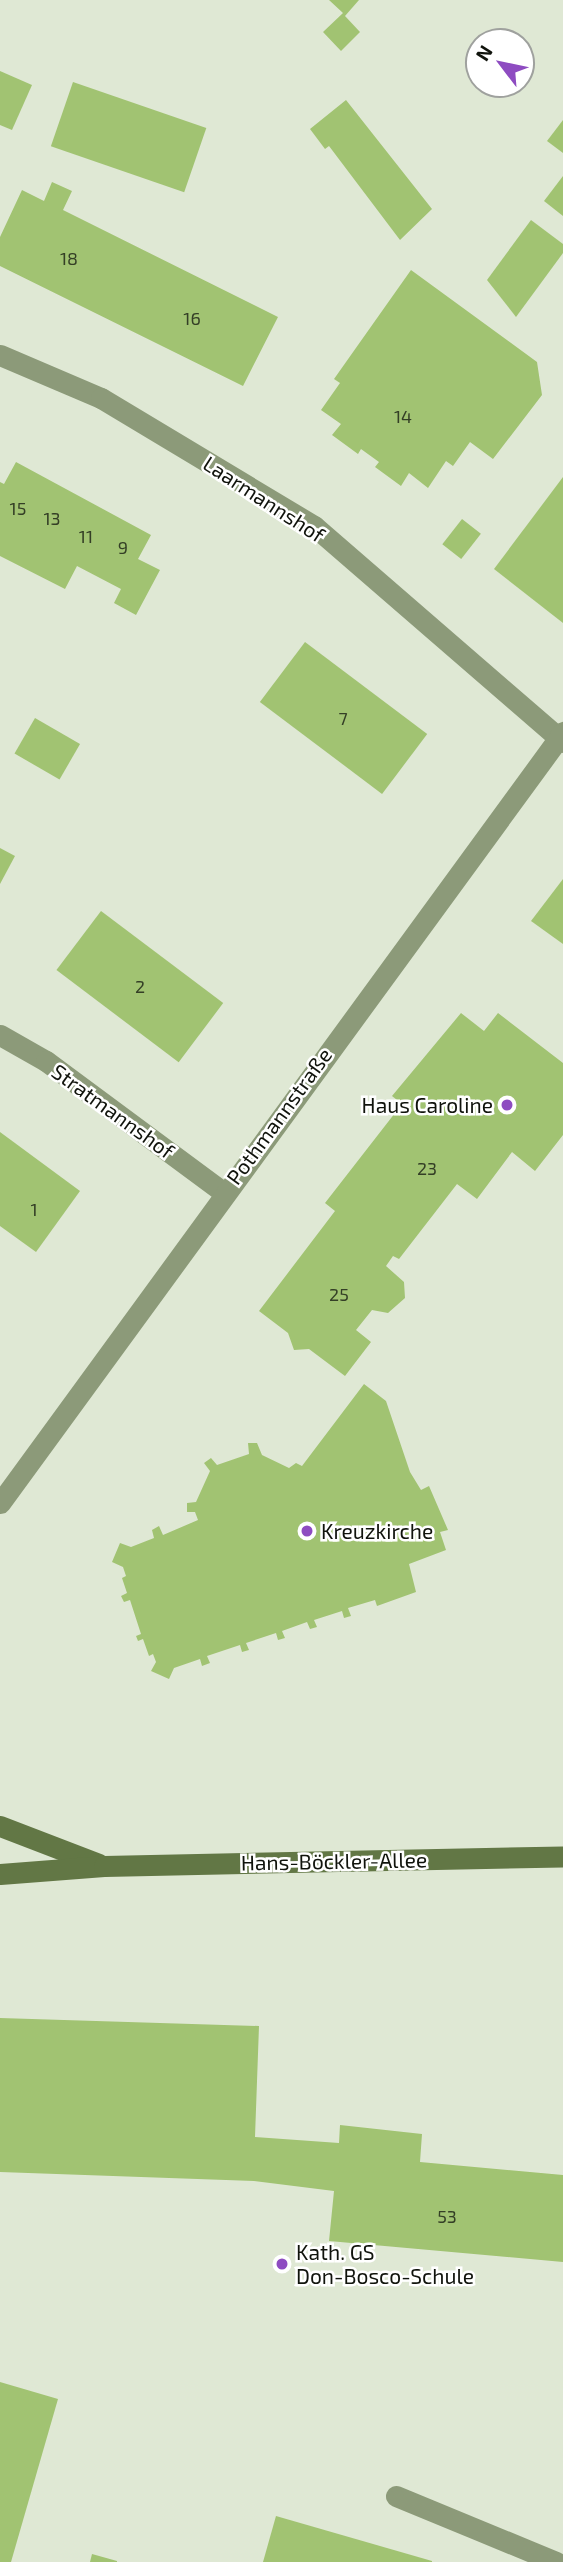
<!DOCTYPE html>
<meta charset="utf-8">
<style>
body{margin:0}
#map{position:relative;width:563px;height:2562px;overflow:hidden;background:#dfe8d4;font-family:"Exo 2",sans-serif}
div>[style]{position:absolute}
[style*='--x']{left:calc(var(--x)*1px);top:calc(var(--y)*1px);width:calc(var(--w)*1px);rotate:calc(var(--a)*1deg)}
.building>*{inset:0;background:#a1c372;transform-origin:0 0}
.lane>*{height:21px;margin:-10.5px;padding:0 10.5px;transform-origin:10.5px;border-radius:10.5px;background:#8c9a79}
.street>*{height:21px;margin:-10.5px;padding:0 10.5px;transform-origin:10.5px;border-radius:10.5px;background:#8c9a79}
.secondary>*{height:21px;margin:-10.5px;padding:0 10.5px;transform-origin:10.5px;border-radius:10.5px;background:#627745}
.dots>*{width:19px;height:19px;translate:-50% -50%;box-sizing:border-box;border:4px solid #fff;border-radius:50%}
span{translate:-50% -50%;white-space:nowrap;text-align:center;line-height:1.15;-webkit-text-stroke:5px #fff;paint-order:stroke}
.number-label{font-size:18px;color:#343f26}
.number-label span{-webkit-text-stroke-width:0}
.street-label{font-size:21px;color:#10130c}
.poi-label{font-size:21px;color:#10130c}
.right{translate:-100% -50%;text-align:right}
.left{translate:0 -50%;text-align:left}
.north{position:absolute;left:465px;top:28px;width:70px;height:70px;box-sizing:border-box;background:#fff;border:2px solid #9fa19e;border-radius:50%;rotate:302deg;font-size:19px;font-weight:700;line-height:28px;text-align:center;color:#10130c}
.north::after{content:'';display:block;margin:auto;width:24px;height:32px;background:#8e4cc1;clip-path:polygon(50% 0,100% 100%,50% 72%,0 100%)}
</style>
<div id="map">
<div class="building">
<div style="clip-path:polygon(329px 0,359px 0,345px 16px,360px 32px,341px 51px,323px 32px,343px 13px)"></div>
<div style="clip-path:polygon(0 71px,32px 85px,12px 130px,0 125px)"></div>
<div style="left:73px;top:82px;width:141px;height:68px;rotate:19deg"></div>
<div style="clip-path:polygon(346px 100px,432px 209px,400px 240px,329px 146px,325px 149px,310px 129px)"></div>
<div style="clip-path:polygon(563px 120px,563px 153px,547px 141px)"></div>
<div style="clip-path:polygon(563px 176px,563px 216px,544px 201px)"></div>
<div style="clip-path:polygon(52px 182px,72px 191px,63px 210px,278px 317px,243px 386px,0 266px,0 237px,22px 190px,44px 201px)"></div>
<div style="clip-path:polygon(531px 220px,563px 244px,563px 253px,516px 317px,487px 280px)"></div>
<div style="clip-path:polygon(411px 270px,537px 362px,542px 395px,493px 459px,470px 442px,453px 466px,446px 461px,428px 488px,409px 473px,401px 486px,375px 467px,379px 462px,361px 449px,358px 454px,332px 435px,341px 424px,321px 410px,340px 383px,334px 379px)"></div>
<div style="clip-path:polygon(16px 462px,151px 535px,138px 559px,160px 570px,136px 615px,114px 603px,121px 589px,77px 566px,65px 589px,0 556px,0 482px,4px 484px)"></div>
<div style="clip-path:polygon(563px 477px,563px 623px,494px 569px)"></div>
<div style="left:462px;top:519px;width:24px;height:32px;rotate:38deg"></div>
<div style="left:305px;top:642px;width:153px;height:75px;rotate:37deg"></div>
<div style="left:35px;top:718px;width:52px;height:41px;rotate:30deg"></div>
<div style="clip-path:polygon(0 848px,15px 856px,0 884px)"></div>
<div style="clip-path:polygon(563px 879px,563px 944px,531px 921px)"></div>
<div style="left:101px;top:911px;width:153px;height:74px;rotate:37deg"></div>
<div style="clip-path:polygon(461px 1013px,484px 1031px,498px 1013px,563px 1063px,563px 1135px,535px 1171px,512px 1152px,477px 1199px,457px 1184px,399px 1259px,393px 1256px,386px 1266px,404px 1282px,405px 1298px,388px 1313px,372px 1310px,356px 1330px,371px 1342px,345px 1376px,309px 1349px,294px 1350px,288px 1333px,259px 1311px,335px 1211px,325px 1203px,402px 1104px,392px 1096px)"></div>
<div style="clip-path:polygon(0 1132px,80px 1191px,36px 1252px,0 1226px)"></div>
<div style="clip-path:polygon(364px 1384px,386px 1401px,410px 1472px,421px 1490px,429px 1486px,448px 1530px,440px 1532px,446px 1550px,409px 1564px,416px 1592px,377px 1606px,375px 1600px,348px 1608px,351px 1616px,344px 1618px,342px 1611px,314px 1620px,317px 1627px,310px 1629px,307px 1622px,282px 1631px,285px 1638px,278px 1640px,276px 1633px,246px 1643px,249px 1650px,242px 1652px,240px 1645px,207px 1656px,210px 1663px,202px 1666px,200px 1659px,174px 1668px,169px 1679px,151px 1671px,156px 1662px,153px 1654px,149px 1656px,143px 1639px,138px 1641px,136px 1636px,141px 1634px,130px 1600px,124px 1602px,121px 1596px,127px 1593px,122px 1578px,126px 1576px,123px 1567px,112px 1562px,120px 1543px,131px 1547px,154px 1538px,152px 1530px,159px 1526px,163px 1535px,198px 1520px,195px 1512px,187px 1512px,187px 1503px,196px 1502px,210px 1471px,204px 1463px,211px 1458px,217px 1465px,249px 1454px,248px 1443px,257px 1443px,262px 1455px,289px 1468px,296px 1463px,302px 1466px)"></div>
<div style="clip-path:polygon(0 2018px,259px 2026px,255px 2137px,339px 2143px,340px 2125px,422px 2134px,420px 2162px,563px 2175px,563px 2262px,329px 2241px,334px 2191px,254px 2181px,0 2172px)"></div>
<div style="clip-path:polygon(0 2382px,58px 2399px,11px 2562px,0 2562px)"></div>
<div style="clip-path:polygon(276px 2516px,432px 2561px,432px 2562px,263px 2562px)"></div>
<div style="clip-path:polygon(92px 2554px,117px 2561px,117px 2562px,90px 2562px)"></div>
</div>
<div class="lane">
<div style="--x:396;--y:2496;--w:173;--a:22.4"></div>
</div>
<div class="street">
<div style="--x:0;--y:355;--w:110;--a:23.1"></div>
<div style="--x:101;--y:398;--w:249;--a:31"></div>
<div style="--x:314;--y:526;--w:330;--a:40.9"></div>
<div style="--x:0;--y:1035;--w:53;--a:29.5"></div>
<div style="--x:46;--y:1061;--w:220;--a:36.5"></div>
<div style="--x:0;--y:1503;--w:955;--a:-53.86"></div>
</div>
<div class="secondary">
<div style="--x:0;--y:1826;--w:106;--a:21"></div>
<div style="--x:0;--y:1874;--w:104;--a:-4.4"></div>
<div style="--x:104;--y:1866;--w:459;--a:-1.2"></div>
</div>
<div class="dots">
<div style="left:507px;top:1105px;background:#8e4cc1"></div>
<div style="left:307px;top:1531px;background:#8e4cc1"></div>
<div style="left:282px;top:2264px;background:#8e4cc1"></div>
</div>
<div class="number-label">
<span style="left:69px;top:258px">18</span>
<span style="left:192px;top:318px">16</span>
<span style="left:403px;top:416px">14</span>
<span style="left:18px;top:508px">15</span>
<span style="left:52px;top:518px">13</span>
<span style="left:86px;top:536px">11</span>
<span style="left:123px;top:547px">9</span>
<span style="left:343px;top:718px">7</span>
<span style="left:140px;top:986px">2</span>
<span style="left:427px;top:1168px">23</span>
<span style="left:34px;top:1209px">1</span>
<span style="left:339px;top:1294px">25</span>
<span style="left:447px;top:2216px">53</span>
</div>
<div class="street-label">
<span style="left:264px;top:499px;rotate:33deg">Laarmannshof</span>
<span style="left:113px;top:1111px;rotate:36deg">Stratmannshof</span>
<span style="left:279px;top:1116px;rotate:-54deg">Pothmannstraße</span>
<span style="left:334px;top:1861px;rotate:-1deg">Hans-Böckler-Allee</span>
</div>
<div class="poi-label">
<span class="right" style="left:493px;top:1105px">Haus Caroline</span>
<span class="left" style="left:321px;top:1531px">Kreuzkirche</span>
<span class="left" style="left:296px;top:2264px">Kath. GS<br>Don-Bosco-Schule</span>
</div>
<div class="north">N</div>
</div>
